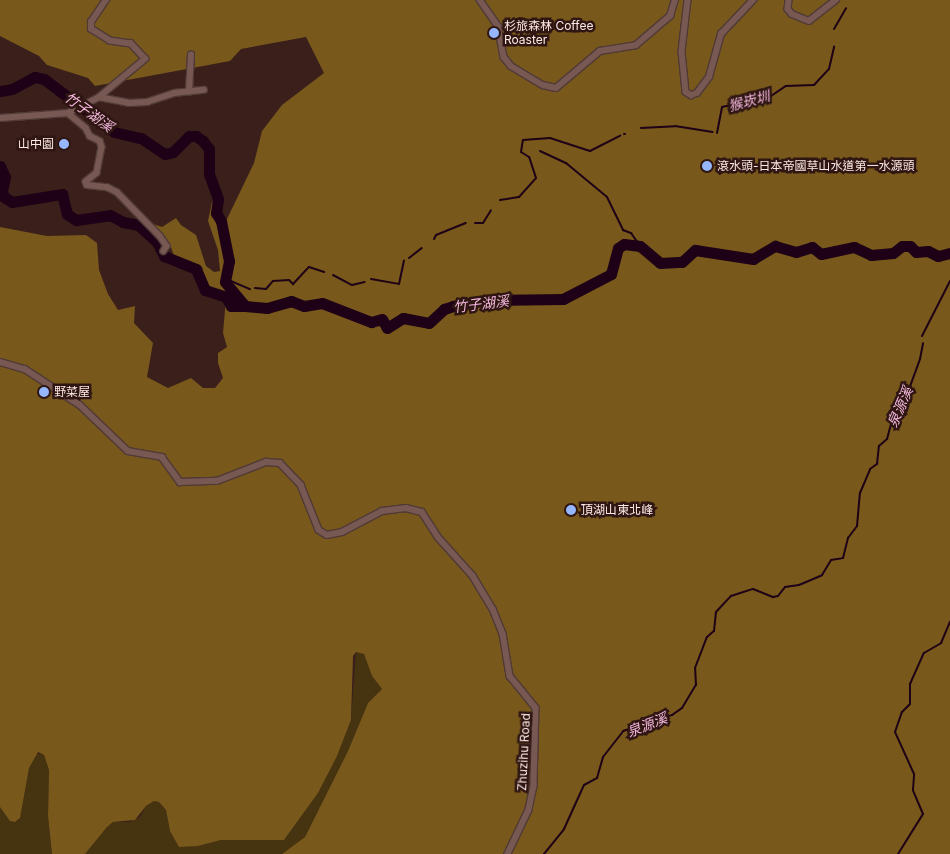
<!DOCTYPE html>
<meta charset="utf-8">
<style>
body{margin:0}
#map{position:relative;width:950px;height:854px;overflow:hidden;background:#3a1f1b;font-family:Inter,"Noto Sans TC",sans-serif}
div>[style]{position:absolute}
[style*='--x']{left:calc(var(--x)*1px);top:calc(var(--y)*1px);width:calc(var(--w)*1px);rotate:calc(var(--a)*1deg)}
.green>*{inset:0;background:#463310}
.forest>*{inset:0;background:#78581b}
.stream>*{height:2px;margin:-1px;padding:0 1px;transform-origin:1px;border-radius:1px;background:#1e0116}
.river>*{height:11px;margin:-5.5px;padding:0 5.5px;transform-origin:5.5px;border-radius:5.5px;background:#1e0116}
.roads{filter:drop-shadow(1px 0 #513a36) drop-shadow(-1px 0 #513a36) drop-shadow(0 1px #513a36) drop-shadow(0 -1px #513a36)}
.minor>*{height:5.5px;margin:-2.75px;padding:0 2.75px;transform-origin:2.75px;border-radius:2.75px;background:#775852}
.dots>*{width:14px;height:14px;translate:-50% -50%;box-sizing:border-box;border:2px solid #2f1612;border-radius:50%}
span{translate:-50% -50%;white-space:nowrap;text-align:center;line-height:1.15;-webkit-text-stroke:5px #2f1612;paint-order:stroke}
.poi-label{font-size:12px;color:#fdeae6}
.left{translate:0 -50%;text-align:left}
.right{translate:-100% -50%;text-align:right}
.street-label{font-size:12px;color:#fdeae6}
.water-label{font-size:14px;color:#f5bae0;font-style:italic}
</style>
<div id="map">
<div class="green">
<div style="clip-path:polygon(356px 652px,364px 654px,372px 676px,382px 689px,368px 703px,348px 751px,305px 837px,282px 854px,85px 854px,107px 827px,113px 822px,130px 822px,140px 817px,146px 806px,154px 801px,159px 802px,166px 810px,170px 831px,198px 846px,221px 840px,284px 840px,318px 793px,337px 755px,351px 720px)"></div>
<div style="clip-path:polygon(35px 753px,44px 755px,49px 770px,48px 816px,52px 854px,0 854px,0 807px,13px 822px,19px 820px,29px 768px)"></div>
</div>
<div class="forest">
<div style="clip-path:polygon(0 0,950px 0,950px 854px,282px 854px,305px 837px,348px 751px,368px 703px,382px 689px,372px 676px,364px 654px,356px 652px,353px 656px,351px 720px,337px 756px,318px 793px,284px 840px,221px 840px,198px 846px,179px 847px,170px 831px,166px 810px,159px 802px,154px 801px,146px 806px,135px 820px,113px 822px,107px 827px,85px 854px,52px 854px,48px 816px,49px 770px,44px 755px,38px 752px,29px 768px,20px 818px,15px 822px,10px 821px,0 807px,0 227px,47px 236px,86px 235px,97px 243px,99px 270px,108px 294px,118px 310px,135px 306px,134px 323px,153px 343px,147px 377px,168px 388px,191px 378px,203px 388px,215px 388px,223px 378px,218px 363px,218px 353px,227px 347px,223px 333px,226px 299px,205px 293px,193px 270px,176px 262px,171px 247px,144px 229px,141px 220px,162px 227px,176px 218px,181px 225px,196px 235px,206px 266px,214px 272px,220px 271px,218px 250px,208px 221px,212px 202px,222px 196px,222px 220px,226px 221px,254px 163px,262px 131px,282px 105px,324px 73px,306px 37px,241px 49px,230px 61px,95px 86px,88px 78px,47px 65px,39px 56px,0 36px)"></div>
</div>
<div class="stream">
<div style="--x:834;--y:29;--w:24;--a:-60"></div>
<div style="--x:641;--y:128;--w:34;--a:-3"></div>
<div style="--x:675;--y:126;--w:38;--a:9"></div>
<div style="--x:717;--y:133;--w:26;--a:-79"></div>
<div style="--x:722;--y:107;--w:50;--a:-12.7"></div>
<div style="--x:771;--y:96;--w:18;--a:-34"></div>
<div style="--x:786;--y:86;--w:28;--a:-2"></div>
<div style="--x:814;--y:85;--w:22;--a:-47"></div>
<div style="--x:829;--y:69;--w:23;--a:-77"></div>
<div style="--x:624;--y:134;--w:1;--a:0"></div>
<div style="--x:540;--y:151;--w:29;--a:25"></div>
<div style="--x:566;--y:163;--w:53;--a:39.7"></div>
<div style="--x:607;--y:197;--w:37;--a:64"></div>
<div style="--x:623;--y:230;--w:9;--a:21"></div>
<div style="--x:631;--y:233;--w:16;--a:55"></div>
<div style="--x:500;--y:200;--w:19;--a:-9"></div>
<div style="--x:519;--y:197;--w:25;--a:-48"></div>
<div style="--x:536;--y:178;--w:22;--a:-108"></div>
<div style="--x:529;--y:157;--w:9;--a:-148"></div>
<div style="--x:521;--y:152;--w:12;--a:-81"></div>
<div style="--x:523;--y:140;--w:27;--a:-4"></div>
<div style="--x:550;--y:138;--w:42;--a:18"></div>
<div style="--x:590;--y:151;--w:34;--a:-27"></div>
<div style="--x:475;--y:223;--w:8;--a:0"></div>
<div style="--x:483;--y:223;--w:15;--a:-58"></div>
<div style="--x:434;--y:239;--w:4;--a:-63"></div>
<div style="--x:436;--y:235;--w:32;--a:-22"></div>
<div style="--x:409;--y:258;--w:16;--a:-38"></div>
<div style="--x:333;--y:275;--w:21;--a:28"></div>
<div style="--x:352;--y:285;--w:13;--a:-13"></div>
<div style="--x:226;--y:279;--w:26;--a:23"></div>
<div style="--x:371;--y:279;--w:28;--a:10"></div>
<div style="--x:399;--y:284;--w:24;--a:-78"></div>
<div style="--x:255;--y:288;--w:11;--a:5"></div>
<div style="--x:266;--y:289;--w:11;--a:-49"></div>
<div style="--x:273;--y:281;--w:16;--a:-4"></div>
<div style="--x:289;--y:280;--w:6;--a:45"></div>
<div style="--x:293;--y:284;--w:23;--a:-47"></div>
<div style="--x:309;--y:267;--w:16;--a:18"></div>
<div style="--x:922;--y:336;--w:62;--a:-63"></div>
<div style="--x:544;--y:854;--w:32;--a:-51"></div>
<div style="--x:564;--y:829;--w:48;--a:-65.6"></div>
<div style="--x:584;--y:785;--w:15;--a:-28"></div>
<div style="--x:597;--y:778;--w:22;--a:-74"></div>
<div style="--x:603;--y:757;--w:33;--a:-52"></div>
<div style="--x:623;--y:731;--w:52;--a:-18.1"></div>
<div style="--x:672;--y:715;--w:12;--a:-35"></div>
<div style="--x:682;--y:708;--w:27;--a:-59"></div>
<div style="--x:696;--y:685;--w:17;--a:-93"></div>
<div style="--x:695;--y:668;--w:33;--a:-69"></div>
<div style="--x:707;--y:637;--w:9;--a:-41"></div>
<div style="--x:714;--y:631;--w:19;--a:-84"></div>
<div style="--x:716;--y:612;--w:22;--a:-47"></div>
<div style="--x:731;--y:596;--w:23;--a:-18"></div>
<div style="--x:753;--y:589;--w:22;--a:22"></div>
<div style="--x:773;--y:597;--w:5;--a:-11"></div>
<div style="--x:778;--y:596;--w:11;--a:-52"></div>
<div style="--x:785;--y:587;--w:14;--a:-8"></div>
<div style="--x:799;--y:585;--w:25;--a:-23"></div>
<div style="--x:822;--y:575;--w:17;--a:-59"></div>
<div style="--x:831;--y:560;--w:12;--a:-9"></div>
<div style="--x:843;--y:558;--w:21;--a:-76"></div>
<div style="--x:848;--y:538;--w:15;--a:-53"></div>
<div style="--x:857;--y:526;--w:33;--a:-85"></div>
<div style="--x:860;--y:493;--w:26;--a:-67"></div>
<div style="--x:870;--y:469;--w:9;--a:-36"></div>
<div style="--x:877;--y:464;--w:18;--a:-84"></div>
<div style="--x:879;--y:446;--w:11;--a:-41"></div>
<div style="--x:887;--y:439;--w:23;--a:-75"></div>
<div style="--x:893;--y:417;--w:18;--a:-52"></div>
<div style="--x:904;--y:403;--w:47;--a:-70"></div>
<div style="--x:920;--y:359;--w:16;--a:-79"></div>
<div style="--x:898;--y:854;--w:47;--a:-58"></div>
<div style="--x:923;--y:814;--w:26;--a:-113"></div>
<div style="--x:913;--y:790;--w:16;--a:-86"></div>
<div style="--x:914;--y:774;--w:46;--a:-114.3"></div>
<div style="--x:895;--y:732;--w:21;--a:-71"></div>
<div style="--x:902;--y:712;--w:11;--a:-45"></div>
<div style="--x:910;--y:704;--w:20;--a:-90"></div>
<div style="--x:910;--y:684;--w:34;--a:-66"></div>
<div style="--x:924;--y:653;--w:20;--a:-30"></div>
<div style="--x:941;--y:643;--w:23;--a:-67"></div>
</div>
<div class="river">
<div style="--x:0;--y:91;--w:12;--a:-9"></div>
<div style="--x:12;--y:89;--w:26;--a:-28"></div>
<div style="--x:35;--y:77;--w:9;--a:13"></div>
<div style="--x:44;--y:79;--w:88;--a:37.1"></div>
<div style="--x:114;--y:132;--w:28;--a:13"></div>
<div style="--x:141;--y:138;--w:29;--a:34"></div>
<div style="--x:165;--y:154;--w:8;--a:-14"></div>
<div style="--x:173;--y:152;--w:23;--a:-45"></div>
<div style="--x:189;--y:136;--w:7;--a:0"></div>
<div style="--x:196;--y:136;--w:9;--a:36"></div>
<div style="--x:203;--y:141;--w:10;--a:53"></div>
<div style="--x:209;--y:149;--w:25;--a:90"></div>
<div style="--x:209;--y:174;--w:27;--a:70"></div>
<div style="--x:218;--y:199;--w:14;--a:98"></div>
<div style="--x:216;--y:213;--w:9;--a:58"></div>
<div style="--x:221;--y:221;--w:41;--a:78.7"></div>
<div style="--x:229;--y:261;--w:21;--a:101"></div>
<div style="--x:225;--y:282;--w:31;--a:50"></div>
<div style="--x:245;--y:306;--w:22;--a:5"></div>
<div style="--x:267;--y:308;--w:25;--a:-16"></div>
<div style="--x:291;--y:301;--w:14;--a:21"></div>
<div style="--x:304;--y:306;--w:18;--a:-9"></div>
<div style="--x:322;--y:303;--w:53;--a:21.2"></div>
<div style="--x:371;--y:322;--w:11;--a:-15"></div>
<div style="--x:382;--y:319;--w:10;--a:61"></div>
<div style="--x:387;--y:328;--w:19;--a:-32"></div>
<div style="--x:403;--y:318;--w:26;--a:11"></div>
<div style="--x:429;--y:323;--w:21;--a:-43"></div>
<div style="--x:444;--y:309;--w:9;--a:-18"></div>
<div style="--x:453;--y:306;--w:35;--a:-10"></div>
<div style="--x:487;--y:300;--w:76;--a:-0.8"></div>
<div style="--x:563;--y:299;--w:54;--a:-27.5"></div>
<div style="--x:611;--y:274;--w:27;--a:-75"></div>
<div style="--x:618;--y:248;--w:7;--a:-34"></div>
<div style="--x:624;--y:244;--w:16;--a:7"></div>
<div style="--x:640;--y:246;--w:26;--a:40"></div>
<div style="--x:660;--y:263;--w:22;--a:-3"></div>
<div style="--x:682;--y:262;--w:18;--a:-43"></div>
<div style="--x:695;--y:250;--w:59;--a:8.8"></div>
<div style="--x:753;--y:259;--w:26;--a:-31"></div>
<div style="--x:775;--y:246;--w:22;--a:16"></div>
<div style="--x:796;--y:252;--w:17;--a:-17"></div>
<div style="--x:812;--y:247;--w:11;--a:38"></div>
<div style="--x:821;--y:254;--w:34;--a:-12"></div>
<div style="--x:854;--y:247;--w:19;--a:25"></div>
<div style="--x:871;--y:255;--w:22;--a:-5"></div>
<div style="--x:893;--y:253;--w:11;--a:-38"></div>
<div style="--x:902;--y:246;--w:8;--a:0"></div>
<div style="--x:910;--y:246;--w:8;--a:45"></div>
<div style="--x:916;--y:252;--w:12;--a:-5"></div>
<div style="--x:928;--y:251;--w:11;--a:27"></div>
<div style="--x:938;--y:256;--w:12;--a:-14"></div>
<div style="--x:0;--y:166;--w:12;--a:66"></div>
<div style="--x:5;--y:177;--w:14;--a:102"></div>
<div style="--x:2;--y:191;--w:6;--a:72"></div>
<div style="--x:4;--y:197;--w:9;--a:32"></div>
<div style="--x:12;--y:202;--w:51;--a:-9.1"></div>
<div style="--x:62;--y:194;--w:21;--a:76"></div>
<div style="--x:67;--y:214;--w:11;--a:34"></div>
<div style="--x:76;--y:220;--w:34;--a:-8"></div>
<div style="--x:110;--y:215;--w:15;--a:28"></div>
<div style="--x:123;--y:222;--w:15;--a:11"></div>
<div style="--x:138;--y:225;--w:25;--a:42"></div>
<div style="--x:157;--y:242;--w:16;--a:63"></div>
<div style="--x:164;--y:256;--w:35;--a:22"></div>
<div style="--x:196;--y:269;--w:23;--a:67"></div>
<div style="--x:205;--y:290;--w:22;--a:18"></div>
<div style="--x:226;--y:297;--w:10;--a:61"></div>
<div style="--x:231;--y:306;--w:14;--a:0"></div>
</div>
<div class="roads">
<div class="minor">
<div style="--x:480;--y:0;--w:32;--a:55"></div>
<div style="--x:498;--y:26;--w:32;--a:79"></div>
<div style="--x:504;--y:57;--w:11;--a:52"></div>
<div style="--x:511;--y:66;--w:37;--a:31"></div>
<div style="--x:543;--y:85;--w:13;--a:13"></div>
<div style="--x:556;--y:88;--w:57;--a:-40.1"></div>
<div style="--x:600;--y:51;--w:36;--a:-9"></div>
<div style="--x:636;--y:45;--w:45;--a:-40.5"></div>
<div style="--x:670;--y:16;--w:17;--a:-73"></div>
<div style="--x:688;--y:0;--w:52;--a:96.6"></div>
<div style="--x:682;--y:52;--w:40;--a:84.3"></div>
<div style="--x:686;--y:92;--w:6;--a:31"></div>
<div style="--x:691;--y:95;--w:6;--a:-18"></div>
<div style="--x:697;--y:93;--w:20;--a:-53"></div>
<div style="--x:709;--y:77;--w:45;--a:-74.4"></div>
<div style="--x:721;--y:34;--w:47;--a:-46.7"></div>
<div style="--x:789;--y:0;--w:9;--a:96"></div>
<div style="--x:788;--y:9;--w:6;--a:51"></div>
<div style="--x:792;--y:14;--w:18;--a:22"></div>
<div style="--x:809;--y:21;--w:34;--a:-38"></div>
<div style="--x:189;--y:92;--w:37;--a:-87"></div>
<div style="--x:99;--y:97;--w:31;--a:11"></div>
<div style="--x:129;--y:103;--w:18;--a:-3"></div>
<div style="--x:147;--y:102;--w:28;--a:-18"></div>
<div style="--x:174;--y:93;--w:30;--a:-6"></div>
<div style="--x:68;--y:113;--w:23;--a:40"></div>
<div style="--x:86;--y:128;--w:9;--a:63"></div>
<div style="--x:90;--y:136;--w:11;--a:27"></div>
<div style="--x:100;--y:141;--w:6;--a:72"></div>
<div style="--x:102;--y:147;--w:26;--a:101"></div>
<div style="--x:97;--y:173;--w:14;--a:141"></div>
<div style="--x:86;--y:182;--w:3;--a:72"></div>
<div style="--x:87;--y:185;--w:20;--a:6"></div>
<div style="--x:107;--y:187;--w:11;--a:27"></div>
<div style="--x:117;--y:192;--w:62;--a:45.7"></div>
<div style="--x:160;--y:236;--w:12;--a:55"></div>
<div style="--x:167;--y:246;--w:6;--a:121"></div>
<div style="--x:0;--y:118;--w:68;--a:-4.2"></div>
<div style="--x:68;--y:113;--w:35;--a:-27"></div>
<div style="--x:99;--y:97;--w:60;--a:-39.6"></div>
<div style="--x:145;--y:59;--w:21;--a:-133"></div>
<div style="--x:131;--y:44;--w:21;--a:-172"></div>
<div style="--x:110;--y:41;--w:22;--a:-148"></div>
<div style="--x:91;--y:29;--w:7;--a:-90"></div>
<div style="--x:91;--y:22;--w:27;--a:-56"></div>
<div style="--x:0;--y:362;--w:26;--a:16"></div>
<div style="--x:25;--y:369;--w:66;--a:33.2"></div>
<div style="--x:80;--y:405;--w:66;--a:43.8"></div>
<div style="--x:128;--y:451;--w:35;--a:10"></div>
<div style="--x:162;--y:457;--w:31;--a:54"></div>
<div style="--x:180;--y:482;--w:37;--a:-2"></div>
<div style="--x:217;--y:481;--w:53;--a:-21.2"></div>
<div style="--x:266;--y:462;--w:14;--a:4"></div>
<div style="--x:280;--y:463;--w:30;--a:46"></div>
<div style="--x:301;--y:485;--w:48;--a:68.2"></div>
<div style="--x:319;--y:530;--w:9;--a:32"></div>
<div style="--x:327;--y:535;--w:15;--a:-11"></div>
<div style="--x:342;--y:532;--w:45;--a:-27.7"></div>
<div style="--x:382;--y:511;--w:24;--a:-7"></div>
<div style="--x:406;--y:508;--w:16;--a:14"></div>
<div style="--x:422;--y:512;--w:31;--a:57"></div>
<div style="--x:439;--y:538;--w:51;--a:48.2"></div>
<div style="--x:473;--y:576;--w:39;--a:59"></div>
<div style="--x:493;--y:609;--w:27;--a:68"></div>
<div style="--x:503;--y:634;--w:43;--a:80.5"></div>
<div style="--x:510;--y:676;--w:41;--a:50.9"></div>
<div style="--x:536;--y:708;--w:78;--a:91.5"></div>
<div style="--x:534;--y:786;--w:25;--a:102"></div>
<div style="--x:529;--y:810;--w:49;--a:115.5"></div>
</div>
</div>
<div class="dots">
<div style="left:494px;top:33px;background:#96b6fd"></div>
<div style="left:64px;top:144px;background:#96b6fd"></div>
<div style="left:707px;top:166px;background:#96b6fd"></div>
<div style="left:44px;top:392px;background:#96b6fd"></div>
<div style="left:571px;top:510px;background:#96b6fd"></div>
</div>
<div class="poi-label">
<span class="left" style="left:504px;top:33px">杉旅森林 Coffee<br>Roaster</span>
<span class="right" style="left:54px;top:144px">山中園</span>
<span class="left" style="left:717px;top:166px">滾水頭-日本帝國草山水道第一水源頭</span>
<span class="left" style="left:54px;top:392px">野菜屋</span>
<span class="left" style="left:581px;top:510px">頂湖山東北峰</span>
</div>
<div class="street-label">
<span style="left:524px;top:752px;rotate:-87deg">Zhuzihu Road</span>
</div>
<div class="water-label">
<span style="left:749px;top:101px;rotate:-15deg">猴崁圳</span>
<span style="left:89px;top:112px;rotate:36deg">竹子湖溪</span>
<span style="left:481px;top:304px;rotate:-7deg">竹子湖溪</span>
<span style="left:900px;top:407px;rotate:-66deg">泉源溪</span>
<span style="left:647px;top:725px;rotate:-21deg">泉源溪</span>
</div>
</div>
